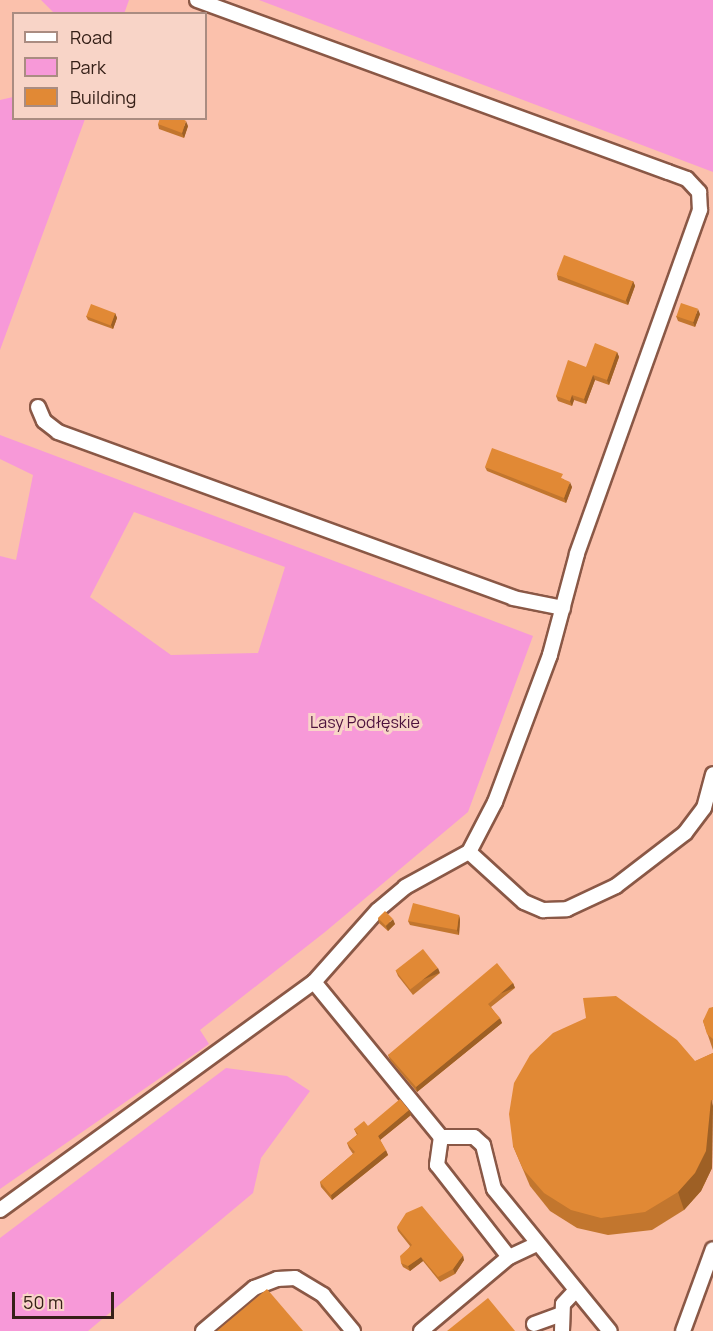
<!DOCTYPE html>
<meta charset="utf-8">
<style>
body{margin:0}
#map{position:relative;width:713px;height:1331px;overflow:hidden;background:#fbc1ac;font-family:Manrope,sans-serif}
div>[style]{position:absolute}
[style*='--x']{left:calc(var(--x)*1px);top:calc(var(--y)*1px);width:calc(var(--w)*1px);rotate:calc(var(--a)*1deg)}
.green>*{inset:0;background:#f799d8}
.roads{filter:drop-shadow(2px 0 #8a5846) drop-shadow(-2px 0 #8a5846) drop-shadow(0 2px #8a5846) drop-shadow(0 -2px #8a5846)}
.minor>*{height:14px;margin:-7px;padding:0 7px;transform-origin:7px;border-radius:7px;background:#fff}
.wall>*{inset:0;background:#c2762e}
.shaded-wall>*{inset:0;background:#9e6025;transform-origin:0 0}
.building>*{inset:0;background:#e18935;transform-origin:0 0}
span{translate:-50% -50%;white-space:nowrap;text-align:center;line-height:1.15;-webkit-text-stroke:6px #f8d4c7;paint-order:stroke}
.park-label{font-size:16px;color:#4d113d}
.legend{position:absolute;left:12px;top:12px;width:195px;height:108px;box-sizing:border-box;background:#f8d4c7;border:2px solid #aa8c81;margin:0;padding:8px 10px;list-style:none;font-size:18px;color:#362018}
.legend li{display:flex;align-items:center;gap:12px;height:30px}
.legend b{width:30px;border:2px solid #aa8c81}
.scale{position:absolute;left:12px;top:1292px;width:102px;height:27px;box-sizing:border-box;border:3px solid #362018;border-top:0;padding-left:8px;font-size:18px;line-height:21px;white-space:nowrap;color:#362018;-webkit-text-stroke:4px #f8d4c7;paint-order:stroke}
</style>
<div id="map">
<div class="green">
<div style="clip-path:polygon(41px 0,129px 0,124px 14px,54px 13px)"></div>
<div style="clip-path:polygon(259px 0,713px 0,713px 172px)"></div>
<div style="clip-path:polygon(13px 97px,14px 118px,85px 119px,0 350px,0 100px)"></div>
<div style="clip-path:polygon(evenodd,0 435px,533px 636px,468px 812px,325px 932px,200px 1030px,209px 1044px,0 1189px,0 556px,16px 560px,33px 475px,0 459px,0 435px,134px 512px,285px 567px,258px 653px,171px 655px,90px 597px,134px 512px)"></div>
<div style="clip-path:polygon(226px 1068px,287px 1076px,310px 1091px,261px 1158px,253px 1193px,88px 1331px,0 1331px,0 1238px)"></div>
</div>
<div class="roads">
<div class="minor">
<div style="--x:197;--y:0;--w:501;--a:20.06"></div>
<div style="--x:668;--y:172;--w:20;--a:20"></div>
<div style="--x:687;--y:179;--w:18;--a:47"></div>
<div style="--x:699;--y:192;--w:18;--a:87"></div>
<div style="--x:700;--y:210;--w:365;--a:109.7"></div>
<div style="--x:577;--y:554;--w:105;--a:105"></div>
<div style="--x:550;--y:655;--w:157;--a:110.5"></div>
<div style="--x:495;--y:802;--w:56;--a:117.5"></div>
<div style="--x:469;--y:852;--w:74;--a:42.3"></div>
<div style="--x:524;--y:902;--w:21;--a:23"></div>
<div style="--x:543;--y:910;--w:24;--a:-2"></div>
<div style="--x:567;--y:909;--w:54;--a:-25.1"></div>
<div style="--x:616;--y:886;--w:87;--a:-37.5"></div>
<div style="--x:685;--y:833;--w:31;--a:-53"></div>
<div style="--x:704;--y:808;--w:35;--a:-75"></div>
<div style="--x:38;--y:407;--w:15;--a:67"></div>
<div style="--x:44;--y:421;--w:18;--a:38"></div>
<div style="--x:58;--y:432;--w:484;--a:20"></div>
<div style="--x:513;--y:598;--w:51;--a:11.3"></div>
<div style="--x:314;--y:982;--w:200;--a:50.7"></div>
<div style="--x:0;--y:1210;--w:388;--a:-36"></div>
<div style="--x:314;--y:982;--w:96;--a:-48.4"></div>
<div style="--x:378;--y:910;--w:35;--a:-40"></div>
<div style="--x:405;--y:887;--w:73;--a:-28.7"></div>
<div style="--x:537;--y:1244;--w:31;--a:155"></div>
<div style="--x:509;--y:1257;--w:117;--a:-128"></div>
<div style="--x:437;--y:1165;--w:28;--a:-82"></div>
<div style="--x:441;--y:1137;--w:33;--a:0"></div>
<div style="--x:474;--y:1137;--w:12;--a:42"></div>
<div style="--x:483;--y:1145;--w:45;--a:76"></div>
<div style="--x:494;--y:1189;--w:183;--a:50.8"></div>
<div style="--x:534;--y:1324;--w:29;--a:-20"></div>
<div style="--x:203;--y:1331;--w:67;--a:-40.1"></div>
<div style="--x:254;--y:1288;--w:25;--a:-21"></div>
<div style="--x:277;--y:1279;--w:18;--a:-3"></div>
<div style="--x:295;--y:1278;--w:33;--a:31"></div>
<div style="--x:323;--y:1295;--w:47;--a:50.2"></div>
<div style="--x:421;--y:1331;--w:115;--a:-40.1"></div>
<div style="--x:562;--y:1331;--w:27;--a:-88"></div>
<div style="--x:563;--y:1304;--w:19;--a:-47"></div>
<div style="--x:683;--y:1331;--w:87;--a:-69.9"></div>
</div>
</div>
<div class="wall">
<div style="clip-path:polygon(158px 124px,188px 126px,184px 138px,159px 129px)"></div>
<div style="clip-path:polygon(557px 275px,633px 281px,635px 286px,628px 305px,558px 280px)"></div>
<div style="clip-path:polygon(115px 313px,117px 318px,113px 329px,88px 320px,86px 316px)"></div>
<div style="clip-path:polygon(700px 314px,695px 327px,678px 321px,676px 316px)"></div>
<div style="clip-path:polygon(617px 352px,619px 357px,609px 385px,595px 380px,586px 404px,574px 400px,572px 406px,558px 401px,556px 396px,586px 367px)"></div>
<div style="clip-path:polygon(485px 467px,564px 479px,564px 480px,572px 487px,566px 503px,487px 471px)"></div>
<div style="clip-path:polygon(459px 915px,460px 920px,459px 935px,410px 925px,408px 921px)"></div>
<div style="clip-path:polygon(378px 918px,395px 924px,388px 931px,379px 923px)"></div>
<div style="clip-path:polygon(396px 971px,440px 973px,413px 995px,398px 976px)"></div>
<div style="clip-path:polygon(513px 983px,515px 988px,491px 1007px,502px 1023px,417px 1092px,390px 1060px,388px 1055px)"></div>
<div style="clip-path:polygon(713px 1007px,713px 1050px,703px 1021px)"></div>
<div style="clip-path:polygon(713px 1053px,712px 1168px,701px 1191px,684px 1210px,652px 1230px,608px 1235px,577px 1228px,550px 1211px,530px 1186px,513px 1146px)"></div>
<div style="clip-path:polygon(409px 1110px,411px 1115px,380px 1140px,388px 1155px,332px 1200px,321px 1187px,320px 1182px,353px 1154px,349px 1148px,347px 1143px,357px 1135px,354px 1129px,368px 1126px)"></div>
<div style="clip-path:polygon(397px 1227px,464px 1260px,455px 1274px,440px 1282px,423px 1261px,410px 1271px,403px 1267px,401px 1263px,410px 1246px,398px 1231px)"></div>
</div>
<div class="shaded-wall">
<div style="clip-path:polygon(186px 121px,188px 126px,184px 138px,182px 133px)"></div>
<div style="clip-path:polygon(633px 281px,635px 286px,628px 305px,626px 300px)"></div>
<div style="clip-path:polygon(698px 309px,700px 314px,695px 327px,693px 322px)"></div>
<div style="clip-path:polygon(115px 313px,117px 318px,113px 329px,111px 325px)"></div>
<div style="clip-path:polygon(617px 352px,619px 357px,609px 385px,607px 380px)"></div>
<div style="clip-path:polygon(593px 375px,595px 380px,586px 404px,584px 399px)"></div>
<div style="clip-path:polygon(572px 395px,574px 400px,572px 406px,570px 401px)"></div>
<div style="clip-path:polygon(570px 482px,572px 487px,566px 503px,564px 498px)"></div>
<div style="clip-path:polygon(459px 915px,460px 920px,459px 935px,457px 930px)"></div>
<div style="clip-path:polygon(393px 919px,395px 924px,388px 931px,386px 926px)"></div>
<div style="left:438px;top:968px;width:5px;height:35px;rotate:68deg"></div>
<div style="left:513px;top:983px;width:5px;height:33px;rotate:68deg"></div>
<div style="clip-path:polygon(500px 1018px,502px 1023px,417px 1092px,416px 1087px)"></div>
<div style="clip-path:polygon(711px 1100px,713px 1106px,712px 1168px,701px 1191px,684px 1210px,678px 1192px)"></div>
<div style="clip-path:polygon(409px 1110px,411px 1115px,380px 1140px,378px 1136px)"></div>
<div style="clip-path:polygon(386px 1150px,388px 1155px,332px 1200px,331px 1195px)"></div>
<div style="clip-path:polygon(463px 1255px,464px 1260px,455px 1274px,453px 1269px)"></div>
<div style="clip-path:polygon(421px 1257px,423px 1261px,410px 1271px,408px 1266px)"></div>
</div>
<div class="building">
<div style="clip-path:polygon(160px 118px,181px 118px,186px 121px,182px 133px,158px 124px)"></div>
<div style="left:564px;top:255px;width:74px;height:21px;rotate:21deg"></div>
<div style="left:681px;top:303px;width:18px;height:14px;rotate:19deg"></div>
<div style="left:91px;top:304px;width:26px;height:13px;rotate:21deg"></div>
<div style="clip-path:polygon(595px 343px,617px 352px,607px 380px,593px 375px,584px 399px,572px 395px,570px 401px,556px 396px,568px 360px,586px 367px)"></div>
<div style="clip-path:polygon(492px 448px,563px 474px,561px 478px,570px 482px,564px 498px,485px 467px)"></div>
<div style="clip-path:polygon(413px 903px,459px 915px,457px 930px,408px 921px)"></div>
<div style="left:385px;top:911px;width:11px;height:10px;rotate:45deg"></div>
<div style="left:423px;top:949px;width:24px;height:35px;rotate:52deg"></div>
<div style="clip-path:polygon(497px 963px,513px 983px,488px 1004px,500px 1018px,416px 1087px,388px 1055px)"></div>
<div style="clip-path:polygon(616px 996px,677px 1040px,695px 1061px,713px 1053px,713px 1100px,711px 1100px,706px 1151px,695px 1173px,678px 1192px,645px 1212px,601px 1218px,571px 1210px,544px 1193px,523px 1169px,513px 1146px,509px 1114px,514px 1083px,530px 1055px,553px 1033px,586px 1018px,583px 998px)"></div>
<div style="clip-path:polygon(713px 1007px,713px 1039px,707px 1034px,703px 1021px,709px 1008px)"></div>
<div style="clip-path:polygon(400px 1099px,409px 1110px,378px 1136px,386px 1150px,331px 1195px,320px 1182px,355px 1152px,347px 1143px,358px 1134px,354px 1129px,364px 1121px,368px 1126px)"></div>
<div style="clip-path:polygon(422px 1206px,463px 1255px,453px 1269px,438px 1277px,421px 1257px,408px 1266px,401px 1263px,400px 1256px,412px 1245px,397px 1227px,406px 1213px)"></div>
<div style="clip-path:polygon(267px 1289px,303px 1331px,217px 1331px)"></div>
<div style="clip-path:polygon(488px 1298px,515px 1331px,447px 1331px)"></div>
</div>
<div class="park-label">
<span style="left:365px;top:722px">Lasy Podłęskie</span>
</div>
<ul class="legend">
<li><b style="height:8px;background:#fff"></b>Road</li>
<li><b style="height:16px;background:#f799d8"></b>Park</li>
<li><b style="height:16px;background:#e18935"></b>Building</li>
</ul>
<div class="scale">50 m</div>
</div>
